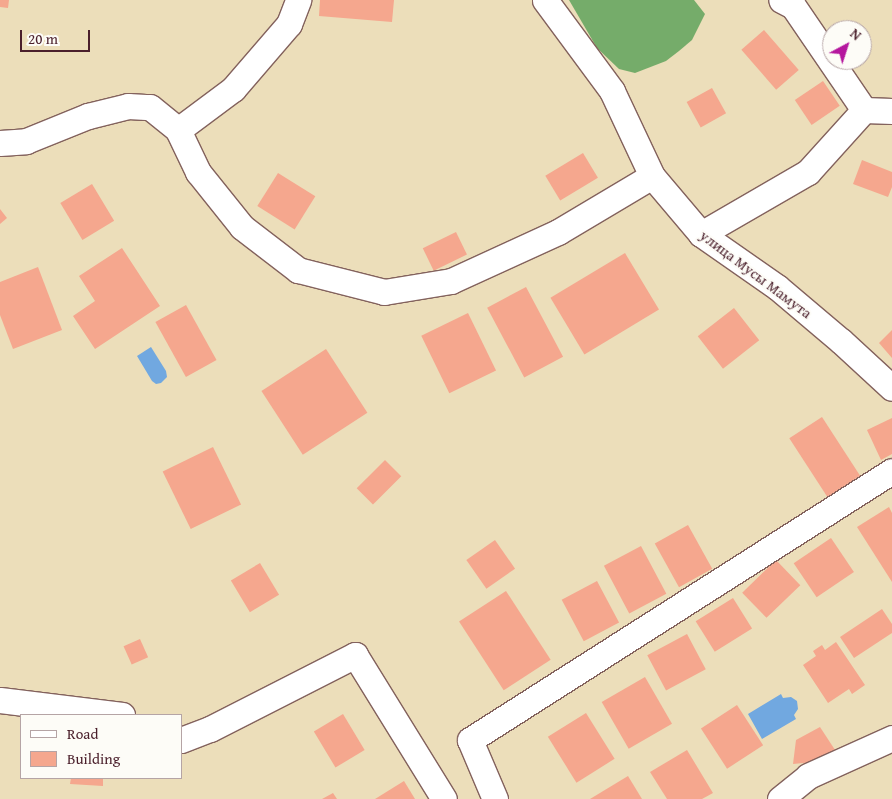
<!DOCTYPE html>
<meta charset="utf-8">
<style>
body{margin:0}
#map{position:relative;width:892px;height:799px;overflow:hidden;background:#ecdeba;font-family:"Gentium Book Plus",serif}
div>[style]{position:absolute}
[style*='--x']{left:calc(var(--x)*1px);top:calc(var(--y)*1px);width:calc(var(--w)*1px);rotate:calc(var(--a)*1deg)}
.forest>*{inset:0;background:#75ac6a}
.water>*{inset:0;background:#71a8e0}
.building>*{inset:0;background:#f5a78e;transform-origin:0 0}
.roads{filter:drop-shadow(1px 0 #83625d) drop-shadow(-1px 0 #83625d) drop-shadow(0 1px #83625d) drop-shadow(0 -1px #83625d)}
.minor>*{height:25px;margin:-12.5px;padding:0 12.5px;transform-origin:12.5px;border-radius:12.5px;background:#fff}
span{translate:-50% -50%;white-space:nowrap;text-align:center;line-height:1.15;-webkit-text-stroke:4px #fdfcf7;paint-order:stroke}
.street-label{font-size:15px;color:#4a1f2b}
.legend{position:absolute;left:20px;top:714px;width:162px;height:65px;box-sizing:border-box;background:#fdfcf7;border:1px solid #b5a4a5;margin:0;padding:6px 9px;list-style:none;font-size:15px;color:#4a1f2b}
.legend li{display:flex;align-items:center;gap:10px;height:25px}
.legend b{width:25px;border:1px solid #b5a4a5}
.north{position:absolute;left:822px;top:20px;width:50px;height:50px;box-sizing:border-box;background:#fdfcf7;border:1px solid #b5a4a5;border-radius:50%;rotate:40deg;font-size:14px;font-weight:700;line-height:20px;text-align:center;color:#4a1f2b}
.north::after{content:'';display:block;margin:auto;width:18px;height:22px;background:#b5179e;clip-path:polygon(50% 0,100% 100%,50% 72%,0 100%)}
.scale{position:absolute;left:20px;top:30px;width:70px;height:22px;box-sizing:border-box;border:2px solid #4a1f2b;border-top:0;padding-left:6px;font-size:15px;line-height:18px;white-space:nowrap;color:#4a1f2b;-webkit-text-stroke:4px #fdfcf7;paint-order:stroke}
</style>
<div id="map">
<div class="forest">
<div style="clip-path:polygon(569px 0,694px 0,705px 14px,692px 40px,679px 51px,666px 61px,635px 73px,619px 69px,597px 48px)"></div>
</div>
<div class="water">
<div style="clip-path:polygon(151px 347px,166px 371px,167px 377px,161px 383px,156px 384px,152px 381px,137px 356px)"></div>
<div style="clip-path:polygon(781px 694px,783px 698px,791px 697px,797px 701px,798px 709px,794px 715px,796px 719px,762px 739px,748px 714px)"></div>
</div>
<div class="building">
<div style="clip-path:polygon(0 0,9px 0,8px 8px,0 7px)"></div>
<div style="clip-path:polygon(320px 0,394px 0,392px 22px,319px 16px)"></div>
<div style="left:764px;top:30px;width:53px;height:30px;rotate:49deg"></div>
<div style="left:823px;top:81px;width:30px;height:34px;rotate:56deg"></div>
<div style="left:712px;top:88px;width:29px;height:29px;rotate:61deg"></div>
<div style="left:583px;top:153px;width:29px;height:44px;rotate:59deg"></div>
<div style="clip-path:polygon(862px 160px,892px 172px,892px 187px,888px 197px,853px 184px)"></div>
<div style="left:278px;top:173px;width:44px;height:39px;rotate:32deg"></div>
<div style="left:92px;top:184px;width:43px;height:37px;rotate:59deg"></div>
<div style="clip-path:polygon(0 209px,7px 218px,0 224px)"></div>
<div style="left:456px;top:232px;width:25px;height:37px;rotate:64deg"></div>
<div style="clip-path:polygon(122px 248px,160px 306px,95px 349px,73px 316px,95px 301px,79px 276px)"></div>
<div style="left:625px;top:253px;width:66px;height:87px;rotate:59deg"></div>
<div style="clip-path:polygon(38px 267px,62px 330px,13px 349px,0 315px,0 282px)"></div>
<div style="left:526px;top:287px;width:79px;height:44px;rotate:62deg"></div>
<div style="left:186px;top:305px;width:63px;height:35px;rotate:61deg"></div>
<div style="left:734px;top:308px;width:41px;height:46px;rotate:52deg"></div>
<div style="left:468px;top:313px;width:64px;height:52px;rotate:64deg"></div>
<div style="clip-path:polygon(892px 330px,892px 358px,879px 343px)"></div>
<div style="left:326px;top:349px;width:76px;height:77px;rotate:57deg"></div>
<div style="left:822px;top:417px;width:70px;height:39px;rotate:57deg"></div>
<div style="clip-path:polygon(892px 418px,892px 454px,881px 460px,867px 430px)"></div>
<div style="left:213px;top:447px;width:64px;height:56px;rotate:64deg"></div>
<div style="left:385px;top:460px;width:23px;height:40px;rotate:45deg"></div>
<div style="clip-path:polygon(889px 507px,892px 513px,892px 582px,857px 527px)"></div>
<div style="left:688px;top:525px;width:50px;height:38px;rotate:61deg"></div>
<div style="left:831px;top:538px;width:41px;height:45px;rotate:56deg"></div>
<div style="left:495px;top:540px;width:35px;height:35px;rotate:55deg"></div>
<div style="left:641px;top:546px;width:54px;height:42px;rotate:62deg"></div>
<div style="left:776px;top:560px;width:35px;height:47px;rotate:46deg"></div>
<div style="left:260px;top:563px;width:37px;height:34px;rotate:59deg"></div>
<div style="left:597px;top:581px;width:47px;height:40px;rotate:62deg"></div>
<div style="left:506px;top:591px;width:82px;height:56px;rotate:57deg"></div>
<div style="left:733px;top:598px;width:36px;height:44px;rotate:58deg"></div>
<div style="clip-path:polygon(882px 609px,892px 624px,892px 633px,854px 658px,840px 637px)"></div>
<div style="left:687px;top:634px;width:40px;height:45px;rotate:62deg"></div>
<div style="left:140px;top:639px;width:20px;height:18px;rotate:66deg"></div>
<div style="clip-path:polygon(836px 642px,865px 685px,852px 694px,849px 689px,828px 703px,803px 665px,816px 656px,813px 651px,822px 645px,825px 650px)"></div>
<div style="left:645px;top:677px;width:54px;height:50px;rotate:60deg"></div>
<div style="left:737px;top:705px;width:48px;height:43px;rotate:57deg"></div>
<div style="left:586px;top:713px;width:54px;height:45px;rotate:58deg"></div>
<div style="left:343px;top:714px;width:42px;height:34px;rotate:59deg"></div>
<div style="clip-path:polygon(820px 727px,837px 753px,824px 761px,793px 764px,796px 740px)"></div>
<div style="clip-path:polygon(687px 750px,713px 793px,702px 799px,667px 799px,650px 772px)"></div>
<div style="clip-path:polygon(628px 776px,642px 799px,590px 799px)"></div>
<div style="clip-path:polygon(71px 778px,103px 778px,103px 786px,70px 784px)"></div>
<div style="clip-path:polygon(404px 781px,415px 799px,375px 799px)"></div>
<div style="clip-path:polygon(333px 793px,337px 799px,322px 799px)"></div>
</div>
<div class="roads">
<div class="minor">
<div style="--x:545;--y:0;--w:113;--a:53.6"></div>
<div style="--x:612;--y:91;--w:94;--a:64.8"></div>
<div style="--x:652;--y:176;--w:76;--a:49.8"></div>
<div style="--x:701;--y:234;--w:93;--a:34.9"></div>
<div style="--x:777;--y:287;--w:84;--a:40.2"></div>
<div style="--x:841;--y:341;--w:69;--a:42.7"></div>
<div style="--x:864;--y:110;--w:28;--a:2"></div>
<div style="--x:178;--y:130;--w:69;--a:-36.7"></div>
<div style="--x:233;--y:89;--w:86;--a:-49.3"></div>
<div style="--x:289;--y:24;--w:26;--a:-69"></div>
<div style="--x:0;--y:143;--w:26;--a:-4"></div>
<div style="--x:26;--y:141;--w:67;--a:-22"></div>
<div style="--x:88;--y:116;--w:41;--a:-14"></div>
<div style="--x:128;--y:106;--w:22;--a:3"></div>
<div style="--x:150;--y:107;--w:36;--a:39"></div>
<div style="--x:178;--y:130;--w:47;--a:64.5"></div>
<div style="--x:198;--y:172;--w:70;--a:51.3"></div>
<div style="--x:242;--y:227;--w:71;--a:37.5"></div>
<div style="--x:298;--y:270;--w:89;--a:14.3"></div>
<div style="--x:384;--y:292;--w:68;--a:-9.3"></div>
<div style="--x:451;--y:281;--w:118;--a:-24.6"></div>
<div style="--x:558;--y:232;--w:109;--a:-30.8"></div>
<div style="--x:701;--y:234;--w:124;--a:-30.1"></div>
<div style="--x:808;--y:172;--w:84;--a:-47.9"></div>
<div style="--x:864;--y:110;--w:126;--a:-124.3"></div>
<div style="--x:793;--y:6;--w:13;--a:-153"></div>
<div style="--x:0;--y:700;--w:123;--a:7"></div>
<div style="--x:181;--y:740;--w:31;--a:-21"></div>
<div style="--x:210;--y:729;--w:163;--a:-27"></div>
<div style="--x:355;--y:655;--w:169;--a:58.3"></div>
<div style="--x:495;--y:799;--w:64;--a:-113"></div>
<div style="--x:470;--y:740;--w:500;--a:-32.52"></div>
<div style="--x:780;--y:799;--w:36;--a:-39"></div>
<div style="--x:808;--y:776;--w:92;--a:-24.3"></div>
</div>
</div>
<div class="street-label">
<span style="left:756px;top:274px;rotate:37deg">улица Мусы Мамута</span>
</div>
<ul class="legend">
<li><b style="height:6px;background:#fff"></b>Road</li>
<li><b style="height:14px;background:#f5a78e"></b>Building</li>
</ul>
<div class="north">N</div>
<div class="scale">20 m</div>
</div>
